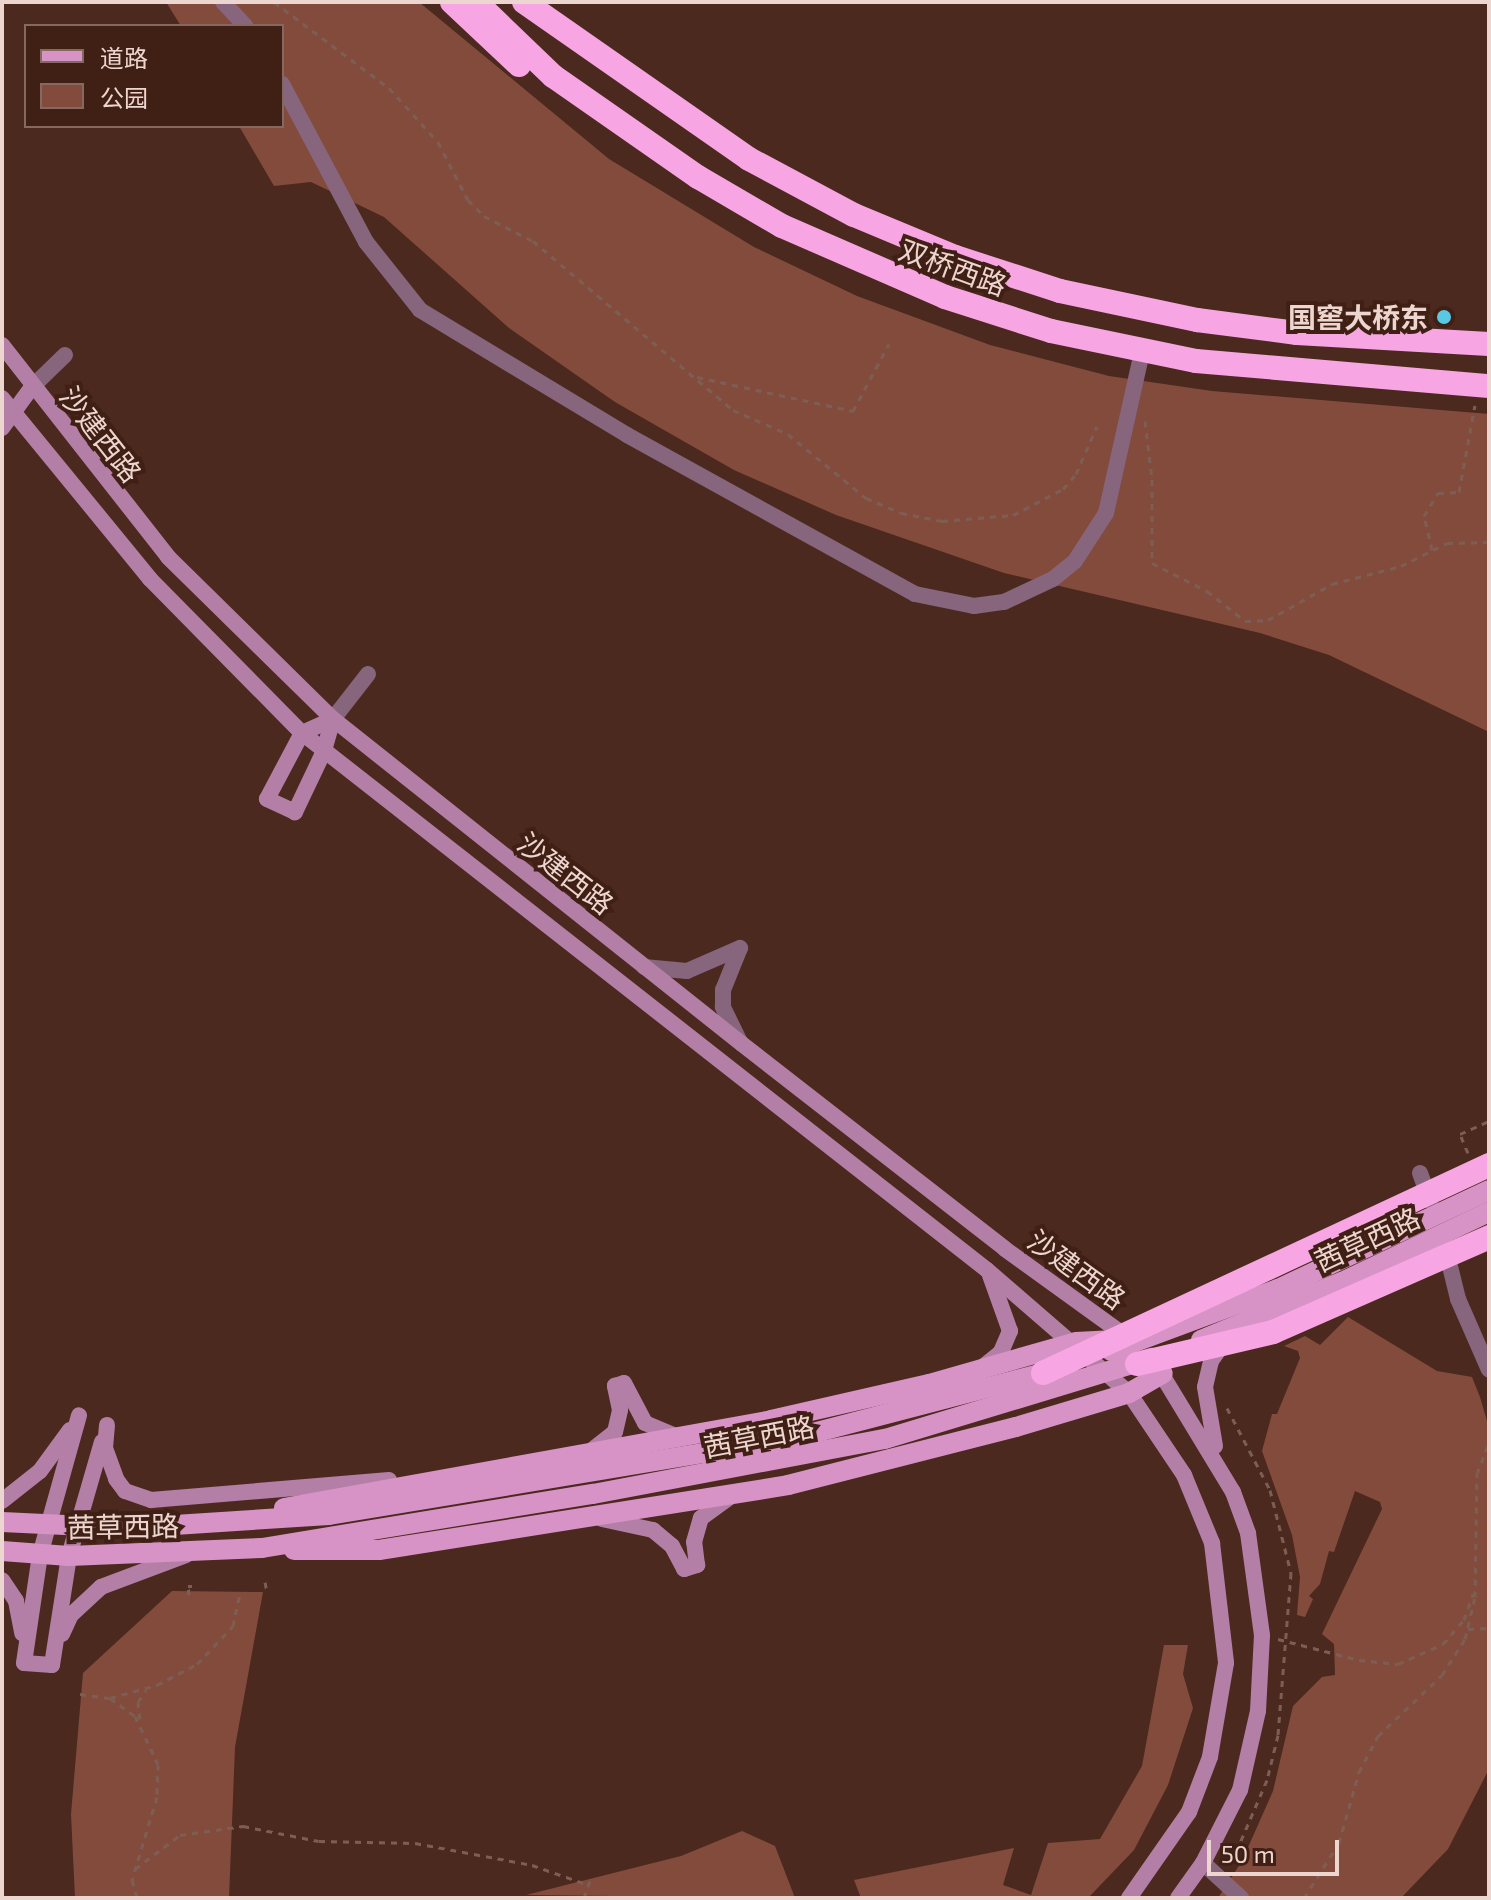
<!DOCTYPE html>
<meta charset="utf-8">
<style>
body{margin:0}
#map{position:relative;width:1491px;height:1900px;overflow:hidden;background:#4c291f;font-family:"Exo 2","Noto Sans SC",sans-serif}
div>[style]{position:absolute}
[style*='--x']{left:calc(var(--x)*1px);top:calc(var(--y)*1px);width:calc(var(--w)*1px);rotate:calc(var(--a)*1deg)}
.green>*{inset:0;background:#834b3b}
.path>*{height:3px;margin-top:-1.5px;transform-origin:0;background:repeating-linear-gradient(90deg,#7d5e55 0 6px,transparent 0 12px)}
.street>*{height:16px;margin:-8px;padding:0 8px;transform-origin:8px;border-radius:8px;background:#86657d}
.secondary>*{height:16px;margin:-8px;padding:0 8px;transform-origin:8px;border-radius:8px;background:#b47fa6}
.primary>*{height:20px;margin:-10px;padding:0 10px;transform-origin:10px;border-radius:10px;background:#d893c6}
.highway>*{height:24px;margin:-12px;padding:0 12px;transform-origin:12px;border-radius:12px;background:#f8a6e3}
.dots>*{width:22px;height:22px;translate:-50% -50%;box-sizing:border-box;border:4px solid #401f15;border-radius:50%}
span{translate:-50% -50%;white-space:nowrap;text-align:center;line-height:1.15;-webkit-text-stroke:8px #401f15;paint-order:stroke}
.street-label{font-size:28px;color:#edd6cf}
.poi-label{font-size:28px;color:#edd6cf;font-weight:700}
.right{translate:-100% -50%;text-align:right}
.frame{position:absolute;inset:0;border:4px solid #edd6cf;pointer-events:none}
.legend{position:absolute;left:24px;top:24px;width:260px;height:104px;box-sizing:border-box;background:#401f15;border:2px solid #85685f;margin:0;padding:10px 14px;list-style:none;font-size:24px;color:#edd6cf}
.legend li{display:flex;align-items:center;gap:16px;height:40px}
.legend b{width:40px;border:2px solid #85685f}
.scale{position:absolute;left:1207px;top:1840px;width:132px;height:36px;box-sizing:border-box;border:4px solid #edd6cf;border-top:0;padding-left:10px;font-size:24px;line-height:28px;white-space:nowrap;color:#edd6cf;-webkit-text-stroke:6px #401f15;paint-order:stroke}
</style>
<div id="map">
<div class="green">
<div style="clip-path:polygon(166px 2px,419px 2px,609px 159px,754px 247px,857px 296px,990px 345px,1109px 376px,1212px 391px,1489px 414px,1489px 732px,1329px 655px,1260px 633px,1004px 573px,836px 515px,734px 470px,615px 402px,509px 328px,384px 217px,311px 182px,274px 186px,239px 126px,282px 126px,282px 26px,181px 26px)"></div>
<div style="clip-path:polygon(1348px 1317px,1437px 1371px,1472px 1377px,1480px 1397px,1489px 1428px,1489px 1769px,1448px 1849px,1401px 1898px,1218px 1898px,1242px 1861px,1273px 1791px,1293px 1706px,1322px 1677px,1335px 1675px,1334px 1644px,1322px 1634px,1382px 1509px,1380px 1502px,1355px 1491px,1334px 1552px,1329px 1551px,1320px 1584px,1309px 1596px,1313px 1599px,1305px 1617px,1297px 1615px,1300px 1577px,1292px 1535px,1262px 1451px,1272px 1414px,1277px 1414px,1300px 1358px,1298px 1351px,1284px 1346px,1305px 1336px,1320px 1345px)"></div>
<div style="clip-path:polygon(172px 1591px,263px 1592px,235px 1747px,229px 1898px,75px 1898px,71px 1814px,83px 1673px)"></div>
<div style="clip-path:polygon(1164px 1645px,1188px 1645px,1183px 1674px,1193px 1708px,1168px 1785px,1134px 1850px,1088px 1898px,861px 1898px,854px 1880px,1014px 1848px,1003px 1885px,1031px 1895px,1048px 1843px,1100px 1839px,1142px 1766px)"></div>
<div style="clip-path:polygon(742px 1831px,775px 1846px,795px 1898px,526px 1895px,681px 1856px)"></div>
</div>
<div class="path">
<div style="--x:274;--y:2;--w:144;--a:36.8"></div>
<div style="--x:389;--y:88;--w:73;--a:47.8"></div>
<div style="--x:438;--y:142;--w:65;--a:62.7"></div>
<div style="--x:468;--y:200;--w:23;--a:45"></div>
<div style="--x:484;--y:216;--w:55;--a:27"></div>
<div style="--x:533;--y:241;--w:262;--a:40.2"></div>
<div style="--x:733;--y:410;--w:60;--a:23.6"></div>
<div style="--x:788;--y:434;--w:101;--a:39.4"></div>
<div style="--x:866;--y:498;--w:38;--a:23"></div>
<div style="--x:901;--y:513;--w:42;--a:11"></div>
<div style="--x:942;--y:521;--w:71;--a:-4.8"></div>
<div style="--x:1013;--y:515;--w:56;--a:-27.5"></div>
<div style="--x:1063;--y:489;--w:20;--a:-49"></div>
<div style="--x:1076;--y:474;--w:52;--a:-66.4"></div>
<div style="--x:697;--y:377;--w:160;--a:12.3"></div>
<div style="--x:853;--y:411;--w:76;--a:-61.8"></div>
<div style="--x:1145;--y:421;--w:58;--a:83.1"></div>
<div style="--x:1152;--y:479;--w:84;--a:90"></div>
<div style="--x:1152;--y:563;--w:62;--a:27"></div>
<div style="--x:1207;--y:591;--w:48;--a:38.3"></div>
<div style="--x:1245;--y:621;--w:23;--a:-2"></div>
<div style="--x:1268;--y:620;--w:73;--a:-29.4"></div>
<div style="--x:1332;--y:584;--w:71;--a:-14.6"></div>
<div style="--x:1401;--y:566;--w:51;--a:-26.6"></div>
<div style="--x:1447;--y:543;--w:42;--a:-1.4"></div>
<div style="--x:1432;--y:550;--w:35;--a:-103"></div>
<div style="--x:1424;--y:516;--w:27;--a:-59"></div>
<div style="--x:1438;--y:493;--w:21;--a:-3"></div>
<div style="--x:1459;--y:492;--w:88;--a:-79.6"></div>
<div style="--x:1468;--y:1153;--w:21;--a:-113"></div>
<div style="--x:1460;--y:1134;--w:32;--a:-24"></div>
<div style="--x:1227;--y:1408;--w:93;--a:62.3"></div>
<div style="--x:1270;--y:1490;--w:86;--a:75.8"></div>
<div style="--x:1291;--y:1573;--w:163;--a:94.6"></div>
<div style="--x:1278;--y:1735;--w:46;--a:103.7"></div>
<div style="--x:1267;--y:1780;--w:94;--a:113.3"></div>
<div style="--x:265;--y:1582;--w:10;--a:79"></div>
<div style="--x:189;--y:1595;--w:9;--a:-96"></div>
<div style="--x:188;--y:1586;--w:4;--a:0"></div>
<div style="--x:1468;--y:1629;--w:21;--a:-3"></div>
<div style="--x:1278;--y:1639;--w:84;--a:14.5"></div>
<div style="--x:1359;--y:1660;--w:39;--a:6"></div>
<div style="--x:1398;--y:1664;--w:49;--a:-24"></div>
<div style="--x:1443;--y:1644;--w:32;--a:-49"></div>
<div style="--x:1464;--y:1620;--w:28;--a:-71"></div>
<div style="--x:80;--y:1694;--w:30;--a:8"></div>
<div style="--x:110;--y:1698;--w:31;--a:36"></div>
<div style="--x:135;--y:1716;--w:53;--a:64.4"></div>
<div style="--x:158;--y:1764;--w:33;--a:92"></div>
<div style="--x:157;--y:1797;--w:87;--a:106.8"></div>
<div style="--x:132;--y:1880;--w:19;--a:74"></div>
<div style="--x:110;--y:1698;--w:49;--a:-15.5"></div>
<div style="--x:157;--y:1685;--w:45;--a:-27.7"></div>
<div style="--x:197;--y:1664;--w:52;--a:-46.5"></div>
<div style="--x:233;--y:1626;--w:34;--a:-78"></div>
<div style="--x:140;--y:1719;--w:17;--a:-97"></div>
<div style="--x:138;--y:1702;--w:14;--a:-56"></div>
<div style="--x:135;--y:1869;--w:56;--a:-37.1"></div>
<div style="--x:180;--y:1835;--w:64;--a:-8.1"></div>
<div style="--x:243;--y:1826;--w:77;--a:11.2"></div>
<div style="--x:319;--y:1841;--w:96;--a:1.2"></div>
<div style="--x:415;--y:1843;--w:119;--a:10.6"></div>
<div style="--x:532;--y:1865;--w:60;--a:19.3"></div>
<div style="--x:584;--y:1898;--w:21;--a:-71"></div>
<div style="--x:617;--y:1898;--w:29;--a:0"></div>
<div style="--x:1304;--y:1898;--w:65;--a:-57.5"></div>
<div style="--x:1339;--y:1843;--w:74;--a:-74.3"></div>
<div style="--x:1359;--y:1772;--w:41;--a:-62.2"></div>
<div style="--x:1378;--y:1736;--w:88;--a:-43.6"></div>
<div style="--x:1442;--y:1675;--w:43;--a:-57.4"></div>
<div style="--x:1465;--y:1639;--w:43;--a:-76.6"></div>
<div style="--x:1475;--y:1597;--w:123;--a:-89.1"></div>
<div style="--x:1477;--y:1474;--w:34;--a:-69"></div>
</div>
<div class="street">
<div style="--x:223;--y:2;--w:33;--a:47"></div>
<div style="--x:282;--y:84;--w:179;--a:62"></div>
<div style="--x:366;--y:242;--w:87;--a:51.5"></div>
<div style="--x:420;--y:310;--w:242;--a:31.1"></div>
<div style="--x:627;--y:435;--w:329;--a:28.9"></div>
<div style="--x:915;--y:594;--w:60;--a:11.5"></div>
<div style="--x:974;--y:606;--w:30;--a:-8"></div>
<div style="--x:1004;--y:602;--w:54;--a:-25.1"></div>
<div style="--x:1053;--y:579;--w:28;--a:-39"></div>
<div style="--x:1075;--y:561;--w:57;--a:-57.1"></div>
<div style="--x:1106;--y:513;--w:165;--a:-77.4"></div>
<div style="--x:32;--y:387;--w:46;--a:-44.1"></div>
<div style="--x:333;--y:719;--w:57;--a:-52.1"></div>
<div style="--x:644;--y:967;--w:43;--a:5.3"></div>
<div style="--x:687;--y:971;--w:58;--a:-23.5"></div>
<div style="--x:739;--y:1040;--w:37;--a:-116"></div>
<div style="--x:723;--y:1007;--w:17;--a:-90"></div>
<div style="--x:723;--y:990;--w:45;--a:-68"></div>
<div style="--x:1420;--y:1173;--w:30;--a:70"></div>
<div style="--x:1445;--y:1246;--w:55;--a:76.2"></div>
<div style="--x:1458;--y:1299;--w:77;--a:66.4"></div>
<div style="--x:1203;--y:1863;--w:52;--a:42.6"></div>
</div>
<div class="secondary">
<div style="--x:2;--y:345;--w:269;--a:51.9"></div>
<div style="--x:168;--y:557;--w:231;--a:44.5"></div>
<div style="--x:333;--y:719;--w:522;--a:38.47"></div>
<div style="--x:742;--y:1044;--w:333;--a:37.9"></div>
<div style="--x:1005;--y:1249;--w:155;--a:35.8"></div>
<div style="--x:2;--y:398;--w:234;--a:50.7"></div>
<div style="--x:150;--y:579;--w:216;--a:45.4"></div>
<div style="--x:302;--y:733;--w:870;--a:38.09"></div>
<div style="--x:987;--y:1270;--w:188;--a:40.9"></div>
<div style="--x:1129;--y:1393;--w:99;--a:56.1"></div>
<div style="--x:1184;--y:1475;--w:74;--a:67.6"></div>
<div style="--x:1212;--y:1543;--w:121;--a:83.3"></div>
<div style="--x:1226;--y:1663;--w:95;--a:99.7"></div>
<div style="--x:1210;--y:1757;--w:59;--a:110.9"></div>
<div style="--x:1189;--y:1812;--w:105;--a:124.9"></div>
<div style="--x:2;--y:428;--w:51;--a:-53.8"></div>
<div style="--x:333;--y:719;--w:33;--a:106"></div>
<div style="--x:324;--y:751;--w:68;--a:115.4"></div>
<div style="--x:295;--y:812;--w:31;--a:-155"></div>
<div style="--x:267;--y:799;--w:75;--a:-62.1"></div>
<div style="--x:302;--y:733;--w:34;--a:-24"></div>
<div style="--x:1156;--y:1365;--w:149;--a:58.8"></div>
<div style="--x:1233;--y:1492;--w:44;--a:69.9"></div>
<div style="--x:1248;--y:1533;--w:103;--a:82.2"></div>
<div style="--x:1262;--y:1635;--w:76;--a:93"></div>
<div style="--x:1258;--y:1711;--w:81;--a:102.8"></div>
<div style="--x:1240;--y:1790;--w:82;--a:116.9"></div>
<div style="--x:1203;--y:1863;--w:43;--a:125.5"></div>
<div style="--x:984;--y:1366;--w:22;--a:-39"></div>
<div style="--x:1001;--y:1352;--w:23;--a:-67"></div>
<div style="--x:1010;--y:1331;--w:59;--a:-109.7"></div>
<div style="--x:107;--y:1425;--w:23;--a:95"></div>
<div style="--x:105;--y:1448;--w:33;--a:70"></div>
<div style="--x:116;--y:1479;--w:15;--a:53"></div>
<div style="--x:125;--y:1491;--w:28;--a:19"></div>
<div style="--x:151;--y:1500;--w:239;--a:-4.8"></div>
<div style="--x:1215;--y:1446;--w:60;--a:-99.6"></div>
<div style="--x:1205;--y:1387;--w:27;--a:-77"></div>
<div style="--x:1211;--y:1361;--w:21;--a:-55"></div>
<div style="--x:592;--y:1450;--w:29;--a:-38"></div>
<div style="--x:615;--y:1432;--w:23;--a:-77"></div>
<div style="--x:620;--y:1410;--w:25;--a:-102"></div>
<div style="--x:615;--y:1386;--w:9;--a:-18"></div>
<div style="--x:624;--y:1383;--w:45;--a:62.3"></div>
<div style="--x:645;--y:1423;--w:33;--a:23"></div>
<div style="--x:2;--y:1501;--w:48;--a:-38.3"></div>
<div style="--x:40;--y:1471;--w:51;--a:-53.8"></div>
<div style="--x:602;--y:1519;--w:52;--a:12.2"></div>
<div style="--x:653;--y:1530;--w:25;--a:40"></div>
<div style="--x:672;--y:1546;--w:26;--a:62"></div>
<div style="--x:684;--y:1569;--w:14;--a:-17"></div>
<div style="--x:697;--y:1565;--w:23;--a:-97"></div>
<div style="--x:694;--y:1542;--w:25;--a:-74"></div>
<div style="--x:701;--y:1518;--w:34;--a:-36"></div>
<div style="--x:2;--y:1580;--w:25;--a:56"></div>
<div style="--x:16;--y:1601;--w:33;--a:79"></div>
<div style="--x:62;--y:1634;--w:21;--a:-65"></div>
<div style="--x:71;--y:1615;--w:41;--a:-43"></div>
<div style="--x:101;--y:1587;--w:91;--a:-20.6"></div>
<div style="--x:52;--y:1665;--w:28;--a:-176"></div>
<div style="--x:24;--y:1663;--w:109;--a:-81.6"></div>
<div style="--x:40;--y:1555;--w:145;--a:-74.4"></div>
<div style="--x:52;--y:1665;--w:110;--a:-81.1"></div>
<div style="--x:69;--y:1556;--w:119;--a:-73.9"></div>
</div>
<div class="primary">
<div style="--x:1201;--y:1340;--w:152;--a:-22.4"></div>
<div style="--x:1342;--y:1282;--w:163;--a:-25.5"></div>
<div style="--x:1111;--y:1351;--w:178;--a:-20.4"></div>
<div style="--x:1278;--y:1289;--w:233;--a:-25.1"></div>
<div style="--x:284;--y:1508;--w:495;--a:-10.2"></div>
<div style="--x:771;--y:1420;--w:162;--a:-12.8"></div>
<div style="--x:929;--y:1384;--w:153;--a:-15.9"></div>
<div style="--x:1076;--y:1342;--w:34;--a:-3"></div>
<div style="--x:2;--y:1522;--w:126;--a:2.7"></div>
<div style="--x:128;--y:1528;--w:201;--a:-3.7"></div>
<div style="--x:329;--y:1515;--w:471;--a:-9.4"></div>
<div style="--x:794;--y:1438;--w:273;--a:-14.6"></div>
<div style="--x:294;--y:1550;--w:85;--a:0"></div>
<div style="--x:379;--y:1550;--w:414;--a:-9"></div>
<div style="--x:788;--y:1485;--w:235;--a:-14.3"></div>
<div style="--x:1016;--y:1427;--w:118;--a:-16.7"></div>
<div style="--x:1129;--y:1393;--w:39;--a:-30"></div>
<div style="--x:2;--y:1551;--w:67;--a:4.3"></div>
<div style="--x:69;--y:1556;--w:193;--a:-2.4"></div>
<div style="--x:262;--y:1548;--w:335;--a:-9.3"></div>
<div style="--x:593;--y:1494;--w:297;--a:-10.7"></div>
<div style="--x:885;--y:1439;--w:279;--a:-16.9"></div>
</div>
<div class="highway">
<div style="--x:452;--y:2;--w:92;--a:43.2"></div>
<div style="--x:476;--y:2;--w:107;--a:43.9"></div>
<div style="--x:553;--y:76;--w:177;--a:34.9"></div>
<div style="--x:698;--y:177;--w:97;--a:30.3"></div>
<div style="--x:782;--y:226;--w:178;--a:23.5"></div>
<div style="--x:945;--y:297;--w:111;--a:17.8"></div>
<div style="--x:1051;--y:331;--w:148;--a:11.7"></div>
<div style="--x:1196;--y:361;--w:294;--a:4.9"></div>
<div style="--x:524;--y:2;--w:274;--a:34.9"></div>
<div style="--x:749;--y:159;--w:119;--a:28.1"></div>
<div style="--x:854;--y:215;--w:109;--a:22.6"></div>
<div style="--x:955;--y:257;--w:110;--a:17.9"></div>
<div style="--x:1060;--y:291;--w:140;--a:12"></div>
<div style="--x:1197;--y:320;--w:101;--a:7.4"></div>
<div style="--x:1297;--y:333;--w:192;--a:3.3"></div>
<div style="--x:1137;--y:1364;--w:140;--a:-13.2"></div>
<div style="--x:1273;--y:1332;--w:236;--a:-23.7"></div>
<div style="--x:1043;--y:1373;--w:492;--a:-25"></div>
</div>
<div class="dots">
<div style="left:1444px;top:317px;background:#59c8e4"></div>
</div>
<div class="street-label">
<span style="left:953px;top:267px;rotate:20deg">双桥西路</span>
<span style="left:101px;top:434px;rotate:52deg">沙建西路</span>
<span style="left:566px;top:873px;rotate:38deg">沙建西路</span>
<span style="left:1367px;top:1239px;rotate:-25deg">茜草西路</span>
<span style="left:1077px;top:1269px;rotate:36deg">沙建西路</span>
<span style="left:759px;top:1436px;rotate:-11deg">茜草西路</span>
<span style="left:123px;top:1526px;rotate:-1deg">茜草西路</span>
</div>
<div class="poi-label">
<span class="right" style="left:1428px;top:317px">国窖大桥东</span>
</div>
<div class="frame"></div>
<ul class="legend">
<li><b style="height:10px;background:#d893c6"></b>道路</li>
<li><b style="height:22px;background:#834b3b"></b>公园</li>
</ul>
<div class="scale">50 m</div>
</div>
